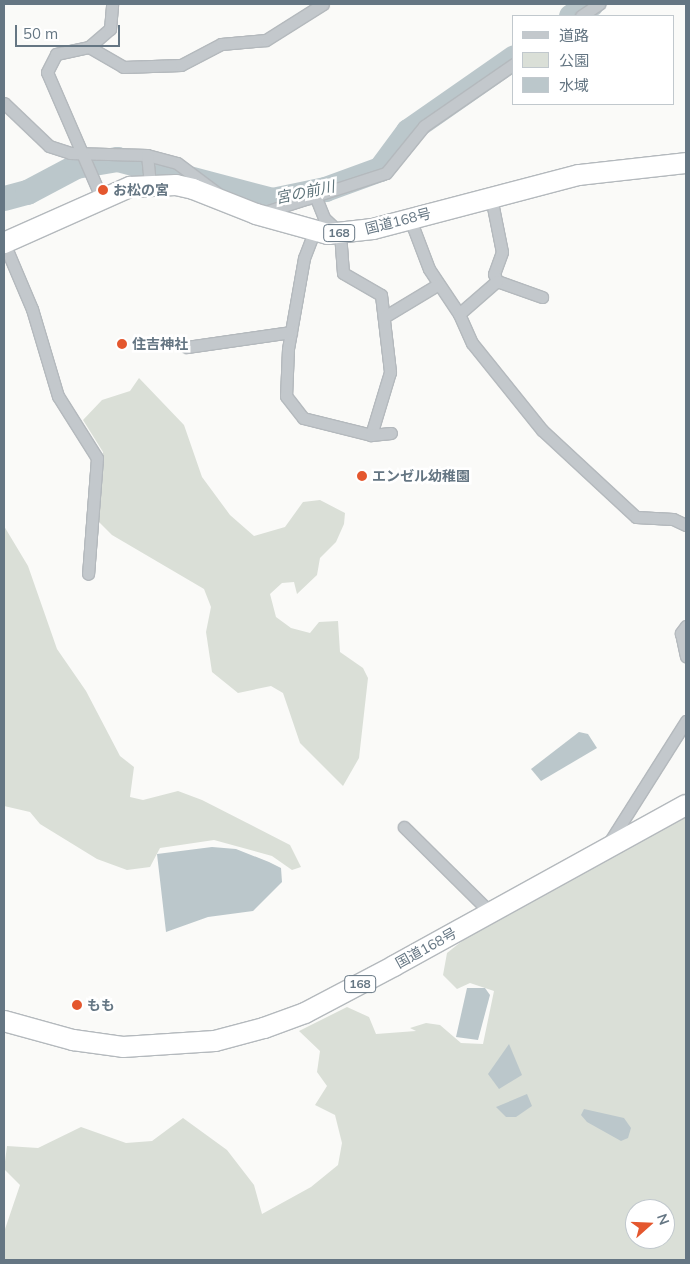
<!DOCTYPE html>
<meta charset="utf-8">
<style>
body{margin:0}
#map{position:relative;width:690px;height:1264px;overflow:hidden;background:#fafaf8;font-family:Mulish,"Noto Sans JP",sans-serif}
div>[style]{position:absolute}
[style*='--x']{left:calc(var(--x)*1px);top:calc(var(--y)*1px);width:calc(var(--w)*1px);rotate:calc(var(--a)*1deg)}
.green>*{inset:0;background:#dadfd7}
.water>*{inset:0;background:#bbc7cb}
.river>*{height:25px;margin:-12.5px;padding:0 12.5px;transform-origin:12.5px;border-radius:12.5px;background:#bbc7cb}
.roads{filter:drop-shadow(1px 0 #b4b9bd) drop-shadow(-1px 0 #b4b9bd) drop-shadow(0 1px #b4b9bd) drop-shadow(0 -1px #b4b9bd)}
.street>*{height:11px;margin:-5.5px;padding:0 5.5px;transform-origin:5.5px;border-radius:5.5px;background:#c3c8cc}
.highway>*{height:20px;margin:-10px;padding:0 10px;transform-origin:10px;border-radius:10px;background:#fff}
.dots>*{width:14px;height:14px;translate:-50% -50%;box-sizing:border-box;border:2px solid #fff;border-radius:50%}
span{translate:-50% -50%;white-space:nowrap;text-align:center;line-height:1.15;-webkit-text-stroke:5px #fff;paint-order:stroke}
.shield-label span{padding:1px 4px;background:#fff;border:1px solid;border-radius:4px;-webkit-text-stroke-width:0}
.shield-label{font-size:12px;color:#657683;font-weight:700}
.poi-label{font-size:14px;color:#657683;font-weight:700}
.left{translate:0 -50%;text-align:left}
.street-label{font-size:14px;color:#657683}
.water-label{font-size:15px;color:#60757c;font-style:italic}
.frame{position:absolute;inset:0;border:5px solid #657683;pointer-events:none}
.legend{position:absolute;left:512px;top:15px;width:162px;height:90px;box-sizing:border-box;background:#fff;border:1px solid #c1c8cd;margin:0;padding:6px 9px;list-style:none;font-size:15px;color:#657683}
.legend li{display:flex;align-items:center;gap:10px;height:25px}
.legend b{width:25px;border:1px solid #c1c8cd}
.north{position:absolute;left:625px;top:1199px;width:50px;height:50px;box-sizing:border-box;background:#fff;border:1px solid #c1c8cd;border-radius:50%;rotate:70deg;font-size:14px;font-weight:700;line-height:20px;text-align:center;color:#657683}
.north::after{content:'';display:block;margin:auto;width:18px;height:22px;background:#e4572e;clip-path:polygon(50% 0,100% 100%,50% 72%,0 100%)}
.scale{position:absolute;left:15px;top:25px;width:105px;height:22px;box-sizing:border-box;border:2px solid #657683;border-top:0;padding-left:6px;font-size:15px;line-height:18px;white-space:nowrap;color:#657683;-webkit-text-stroke:4px #fff;paint-order:stroke}
</style>
<div id="map">
<div class="green">
<div style="clip-path:polygon(139px 378px,184px 425px,202px 477px,230px 515px,254px 536px,285px 527px,303px 502px,320px 500px,345px 513px,344px 524px,336px 542px,320px 558px,317px 575px,297px 594px,294px 582px,282px 583px,270px 594px,276px 617px,291px 628px,310px 633px,319px 622px,338px 621px,340px 652px,363px 668px,368px 678px,359px 758px,343px 786px,300px 743px,283px 693px,271px 686px,238px 693px,212px 672px,206px 632px,211px 607px,204px 589px,112px 535px,99px 522px,103px 452px,83px 420px,102px 400px,130px 391px)"></div>
<div style="clip-path:polygon(4px 526px,28px 566px,57px 649px,86px 691px,120px 756px,134px 767px,130px 797px,143px 800px,178px 791px,202px 800px,290px 845px,301px 867px,292px 870px,272px 856px,214px 840px,160px 848px,150px 867px,127px 870px,97px 859px,40px 824px,30px 812px,4px 806px)"></div>
<div style="clip-path:polygon(evenodd,686px 817px,686px 1260px,4px 1260px,4px 1232px,20px 1185px,4px 1169px,7px 1146px,38px 1148px,81px 1127px,126px 1143px,152px 1141px,183px 1118px,227px 1150px,254px 1185px,262px 1214px,311px 1187px,338px 1165px,342px 1143px,335px 1115px,315px 1105px,327px 1086px,317px 1072px,320px 1051px,299px 1031px,347px 1007px,369px 1017px,376px 1034px,416px 1031px,410px 1028px,426px 1023px,440px 1025px,461px 1043px,483px 1044px,494px 991px,470px 983px,457px 989px,443px 975px,447px 953px,482px 925px,686px 817px,635px 1209px,665px 1209px,665px 1239px,635px 1239px,635px 1209px)"></div>
</div>
<div class="water">
<div style="clip-path:polygon(579px 732px,588px 734px,597px 748px,541px 781px,531px 769px)"></div>
<div style="clip-path:polygon(212px 847px,236px 849px,269px 862px,281px 868px,282px 882px,253px 911px,208px 917px,166px 932px,157px 854px)"></div>
<div style="clip-path:polygon(467px 988px,485px 988px,490px 995px,478px 1040px,456px 1037px)"></div>
<div style="clip-path:polygon(509px 1044px,522px 1075px,499px 1089px,488px 1074px)"></div>
<div style="clip-path:polygon(527px 1094px,532px 1106px,516px 1117px,506px 1117px,496px 1107px)"></div>
<div style="clip-path:polygon(584px 1109px,624px 1118px,631px 1128px,628px 1138px,621px 1141px,587px 1122px,581px 1115px)"></div>
</div>
<div class="river">
<div style="--x:571;--y:16;--w:23;--a:-31"></div>
<div style="--x:4;--y:198;--w:24;--a:-15"></div>
<div style="--x:27;--y:192;--w:55;--a:-28"></div>
<div style="--x:76;--y:166;--w:42;--a:-9.7"></div>
<div style="--x:117;--y:159;--w:160;--a:14.8"></div>
<div style="--x:272;--y:200;--w:54;--a:-11.7"></div>
<div style="--x:325;--y:189;--w:59;--a:-20"></div>
<div style="--x:380;--y:169;--w:47;--a:-53.6"></div>
<div style="--x:408;--y:131;--w:129;--a:-34.9"></div>
</div>
<div class="roads">
<div class="street">
<div style="--x:581;--y:16;--w:22;--a:-34"></div>
<div style="--x:89;--y:47;--w:28;--a:-41"></div>
<div style="--x:110;--y:29;--w:25;--a:-85"></div>
<div style="--x:4;--y:103;--w:62;--a:43.7"></div>
<div style="--x:49;--y:146;--w:22;--a:18"></div>
<div style="--x:70;--y:153;--w:77;--a:1.5"></div>
<div style="--x:147;--y:155;--w:31;--a:15"></div>
<div style="--x:177;--y:163;--w:50;--a:36.9"></div>
<div style="--x:147;--y:155;--w:30;--a:84"></div>
<div style="--x:101;--y:197;--w:136;--a:-113.4"></div>
<div style="--x:47;--y:72;--w:20;--a:-63"></div>
<div style="--x:56;--y:54;--w:34;--a:-12"></div>
<div style="--x:89;--y:47;--w:39;--a:30"></div>
<div style="--x:123;--y:67;--w:58;--a:-2"></div>
<div style="--x:181;--y:65;--w:45;--a:-27.7"></div>
<div style="--x:221;--y:44;--w:45;--a:-5.1"></div>
<div style="--x:266;--y:40;--w:67;--a:-32.3"></div>
<div style="--x:491;--y:197;--w:56;--a:78.7"></div>
<div style="--x:502;--y:252;--w:23;--a:110"></div>
<div style="--x:494;--y:274;--w:8;--a:67"></div>
<div style="--x:497;--y:281;--w:48;--a:19.6"></div>
<div style="--x:316;--y:198;--w:22;--a:68"></div>
<div style="--x:324;--y:218;--w:22;--a:43"></div>
<div style="--x:340;--y:233;--w:40;--a:85.7"></div>
<div style="--x:343;--y:273;--w:44;--a:30.1"></div>
<div style="--x:381;--y:295;--w:78;--a:83.3"></div>
<div style="--x:390;--y:372;--w:66;--a:106.8"></div>
<div style="--x:262;--y:213;--w:130;--a:-17.9"></div>
<div style="--x:386;--y:173;--w:60;--a:-51"></div>
<div style="--x:424;--y:126;--w:109;--a:-34.6"></div>
<div style="--x:410;--y:219;--w:53;--a:69.2"></div>
<div style="--x:429;--y:269;--w:54;--a:56.3"></div>
<div style="--x:459;--y:314;--w:32;--a:66"></div>
<div style="--x:472;--y:343;--w:112;--a:51.2"></div>
<div style="--x:542;--y:430;--w:128;--a:42.8"></div>
<div style="--x:636;--y:517;--w:37;--a:3"></div>
<div style="--x:673;--y:519;--w:14;--a:25"></div>
<div style="--x:314;--y:232;--w:28;--a:111"></div>
<div style="--x:304;--y:258;--w:92;--a:100"></div>
<div style="--x:288;--y:349;--w:47;--a:92.4"></div>
<div style="--x:286;--y:396;--w:28;--a:52"></div>
<div style="--x:303;--y:418;--w:70;--a:14"></div>
<div style="--x:371;--y:435;--w:20;--a:-6"></div>
<div style="--x:4;--y:243;--w:72;--a:67"></div>
<div style="--x:32;--y:309;--w:91;--a:73.4"></div>
<div style="--x:58;--y:396;--w:73;--a:57.8"></div>
<div style="--x:97;--y:458;--w:116;--a:94.4"></div>
<div style="--x:459;--y:314;--w:50;--a:-41"></div>
<div style="--x:384;--y:317;--w:62;--a:-31.1"></div>
<div style="--x:187;--y:347;--w:105;--a:-8.2"></div>
<div style="--x:686;--y:626;--w:9;--a:126"></div>
<div style="--x:681;--y:633;--w:24;--a:78"></div>
<div style="--x:404;--y:827;--w:121;--a:44.7"></div>
<div style="--x:607;--y:846;--w:148;--a:-57.7"></div>
</div>
<div class="highway">
<div style="--x:4;--y:243;--w:138;--a:-24"></div>
<div style="--x:130;--y:187;--w:46;--a:-2.5"></div>
<div style="--x:176;--y:185;--w:17;--a:13"></div>
<div style="--x:193;--y:189;--w:68;--a:21.6"></div>
<div style="--x:256;--y:214;--w:75;--a:15.5"></div>
<div style="--x:328;--y:234;--w:45;--a:-6.3"></div>
<div style="--x:373;--y:229;--w:213;--a:-14.7"></div>
<div style="--x:579;--y:175;--w:108;--a:-6.4"></div>
<div style="--x:4;--y:1021;--w:72;--a:15.4"></div>
<div style="--x:73;--y:1040;--w:50;--a:8"></div>
<div style="--x:123;--y:1047;--w:92;--a:-3.7"></div>
<div style="--x:215;--y:1041;--w:51;--a:-14.9"></div>
<div style="--x:264;--y:1028;--w:44;--a:-20.1"></div>
<div style="--x:305;--y:1013;--w:101;--a:-27.8"></div>
<div style="--x:394;--y:966;--w:333;--a:-28.9"></div>
</div>
</div>
<div class="dots">
<div style="left:103px;top:190px;background:#e4572e"></div>
<div style="left:122px;top:344px;background:#e4572e"></div>
<div style="left:362px;top:476px;background:#e4572e"></div>
<div style="left:77px;top:1005px;background:#e4572e"></div>
</div>
<div class="shield-label">
<span style="left:339px;top:233px">168</span>
<span style="left:360px;top:984px">168</span>
</div>
<div class="poi-label">
<span class="left" style="left:113px;top:190px">お松の宮</span>
<span class="left" style="left:132px;top:344px">住吉神社</span>
<span class="left" style="left:372px;top:476px">エンゼル幼稚園</span>
<span class="left" style="left:87px;top:1005px">もも</span>
</div>
<div class="street-label">
<span style="left:398px;top:221px;rotate:-14deg">国道168号</span>
<span style="left:426px;top:948px;rotate:-29deg">国道168号</span>
</div>
<div class="water-label">
<span style="left:305px;top:192px;rotate:-12deg">宮の前川</span>
</div>
<div class="frame"></div>
<ul class="legend">
<li><b style="height:6px;background:#c3c8cc"></b>道路</li>
<li><b style="height:14px;background:#dadfd7"></b>公園</li>
<li><b style="height:14px;background:#bbc7cb"></b>水域</li>
</ul>
<div class="north">N</div>
<div class="scale">50 m</div>
</div>
